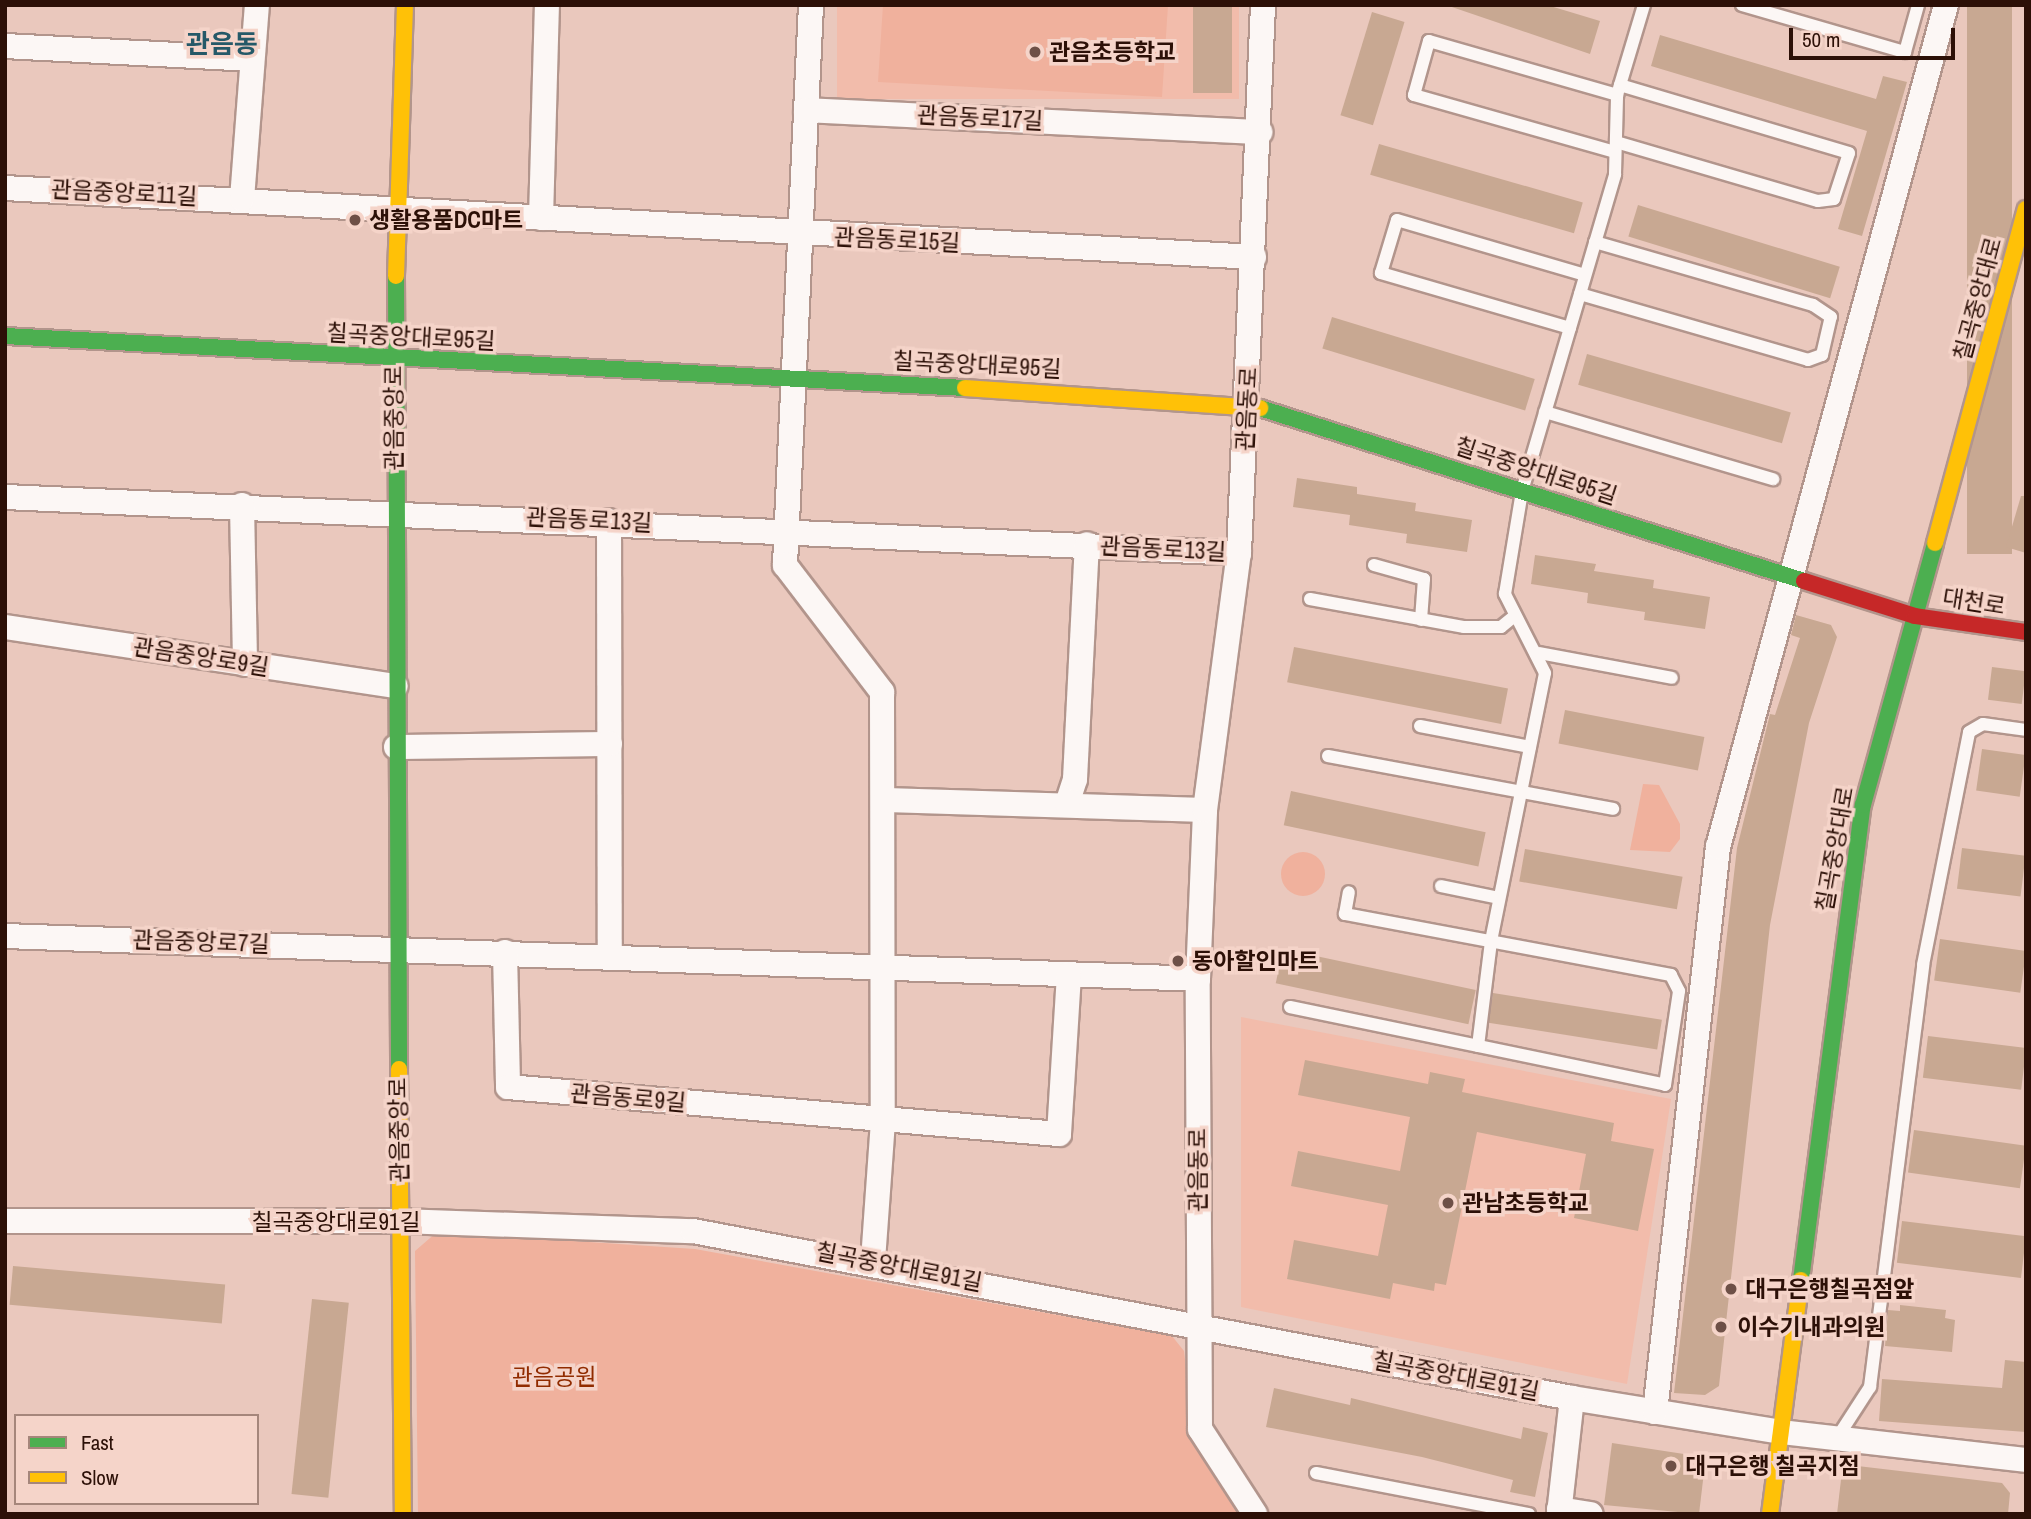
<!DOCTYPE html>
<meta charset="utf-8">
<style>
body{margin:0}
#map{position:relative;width:2031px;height:1519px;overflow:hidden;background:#eac8bd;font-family:"Archivo Narrow","Noto Sans KR",sans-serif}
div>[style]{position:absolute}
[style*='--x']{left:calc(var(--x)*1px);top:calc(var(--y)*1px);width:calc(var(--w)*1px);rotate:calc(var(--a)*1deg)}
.built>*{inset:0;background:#f2bcab;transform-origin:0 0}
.green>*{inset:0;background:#f0b19d}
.round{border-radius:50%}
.building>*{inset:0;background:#c8a892;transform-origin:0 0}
.roads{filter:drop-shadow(2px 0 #b2958c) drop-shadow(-2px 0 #b2958c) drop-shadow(0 2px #b2958c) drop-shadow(0 -2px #b2958c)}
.lane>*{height:12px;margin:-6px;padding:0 6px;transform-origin:6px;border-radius:6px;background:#fcf7f5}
.street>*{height:24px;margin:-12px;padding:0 12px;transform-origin:12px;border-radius:12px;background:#fcf7f5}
.fast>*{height:16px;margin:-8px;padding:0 8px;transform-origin:8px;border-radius:8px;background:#4caf50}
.slow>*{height:16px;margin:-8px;padding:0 8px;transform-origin:8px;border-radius:8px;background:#ffc107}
.jam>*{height:16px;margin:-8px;padding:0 8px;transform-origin:8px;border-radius:8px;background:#c62828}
.dots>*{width:19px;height:19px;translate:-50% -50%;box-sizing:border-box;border:4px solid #f5d4c9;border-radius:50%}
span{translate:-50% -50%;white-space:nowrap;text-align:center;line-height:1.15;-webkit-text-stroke:7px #f5d4c9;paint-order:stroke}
.poi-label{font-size:23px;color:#2c1007;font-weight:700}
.left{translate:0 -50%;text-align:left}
.street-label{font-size:23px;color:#2c1007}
.park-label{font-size:23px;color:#912c00}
.quarter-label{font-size:26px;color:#255968;font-weight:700}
.frame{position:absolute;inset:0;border:7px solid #2c1007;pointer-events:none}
.legend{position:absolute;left:14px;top:1414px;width:245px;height:91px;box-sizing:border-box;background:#f5d4c9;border:2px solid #a5867b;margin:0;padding:9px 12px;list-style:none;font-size:21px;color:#2c1007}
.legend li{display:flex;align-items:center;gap:14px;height:35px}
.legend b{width:35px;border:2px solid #a5867b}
.scale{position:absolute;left:1789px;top:28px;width:166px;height:32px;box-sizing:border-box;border:4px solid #2c1007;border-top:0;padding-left:9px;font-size:21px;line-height:24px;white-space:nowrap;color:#2c1007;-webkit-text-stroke:5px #f5d4c9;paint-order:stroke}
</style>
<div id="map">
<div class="built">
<div style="left:837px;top:5px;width:402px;height:94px"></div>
<div style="clip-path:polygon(1241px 1017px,1671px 1099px,1627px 1384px,1241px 1307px)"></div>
</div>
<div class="green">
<div style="clip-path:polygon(883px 5px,1168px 5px,1162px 97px,878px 82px)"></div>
<div style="clip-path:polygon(1643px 784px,1659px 785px,1680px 824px,1680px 839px,1670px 852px,1630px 850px)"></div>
<div class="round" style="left:1281px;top:852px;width:44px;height:44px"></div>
<div style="clip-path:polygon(437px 1232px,695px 1249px,1172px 1336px,1184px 1351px,1194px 1434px,1242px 1514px,418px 1514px,415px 1251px)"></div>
</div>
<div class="building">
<div style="left:1193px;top:5px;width:39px;height:88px"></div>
<div style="clip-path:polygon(1446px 5px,1547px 5px,1600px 21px,1590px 54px)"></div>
<div style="left:1967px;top:5px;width:45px;height:549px"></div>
<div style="left:1372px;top:12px;width:34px;height:108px;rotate:17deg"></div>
<div style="clip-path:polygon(1660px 35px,1876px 99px,1883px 76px,1907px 82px,1862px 236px,1838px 229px,1867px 131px,1651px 66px)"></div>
<div style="left:1379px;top:144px;width:212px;height:32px;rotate:16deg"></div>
<div style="left:1638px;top:205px;width:211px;height:33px;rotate:17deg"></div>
<div style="left:1332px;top:317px;width:212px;height:33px;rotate:17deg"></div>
<div style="left:1587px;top:354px;width:212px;height:32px;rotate:16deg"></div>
<div style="clip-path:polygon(1297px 478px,1357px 487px,1357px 494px,1416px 503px,1415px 511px,1472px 520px,1467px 552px,1406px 543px,1407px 534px,1349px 525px,1350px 515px,1293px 507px)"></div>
<div style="clip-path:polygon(2021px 496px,2026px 496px,2026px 553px,2006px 547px)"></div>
<div style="clip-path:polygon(1535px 555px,1596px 564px,1594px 571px,1654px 580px,1653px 588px,1710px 597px,1705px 629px,1644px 620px,1645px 612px,1587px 603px,1588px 593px,1531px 584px)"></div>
<div style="clip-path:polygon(1796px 615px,1831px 625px,1837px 637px,1809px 723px,1770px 925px,1719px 1386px,1705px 1395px,1674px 1393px,1737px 848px,1770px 714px,1775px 715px,1800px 638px,1791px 635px)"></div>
<div style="left:1294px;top:647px;width:218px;height:36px;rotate:11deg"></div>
<div style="left:1992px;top:667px;width:34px;height:33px;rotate:7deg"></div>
<div style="left:1565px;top:710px;width:142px;height:34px;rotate:11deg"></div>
<div style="left:1982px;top:749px;width:44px;height:42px;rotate:8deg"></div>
<div style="left:1291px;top:791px;width:199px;height:35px;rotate:12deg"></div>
<div style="left:1962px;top:848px;width:64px;height:41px;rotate:7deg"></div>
<div style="left:1525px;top:849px;width:160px;height:33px;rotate:10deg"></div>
<div style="left:1940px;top:939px;width:87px;height:42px;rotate:8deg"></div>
<div style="left:1283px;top:949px;width:197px;height:35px;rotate:12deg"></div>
<div style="left:1493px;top:993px;width:171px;height:30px;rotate:9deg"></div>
<div style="left:1928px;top:1036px;width:99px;height:42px;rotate:7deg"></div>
<div style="clip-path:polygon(1305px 1060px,1428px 1084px,1430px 1072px,1465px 1079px,1462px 1092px,1614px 1123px,1611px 1141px,1654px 1149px,1638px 1231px,1574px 1218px,1586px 1154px,1477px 1132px,1446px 1285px,1435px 1283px,1434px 1291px,1393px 1283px,1390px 1299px,1287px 1279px,1294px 1240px,1378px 1256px,1388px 1205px,1291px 1186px,1298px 1151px,1400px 1171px,1410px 1117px,1298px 1095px)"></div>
<div style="left:1914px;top:1130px;width:113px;height:43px;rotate:8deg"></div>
<div style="left:1902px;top:1221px;width:125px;height:42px;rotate:7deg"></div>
<div style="left:13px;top:1266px;width:213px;height:39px;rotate:5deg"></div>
<div style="left:312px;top:1299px;width:37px;height:196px;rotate:6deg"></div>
<div style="clip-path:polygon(1900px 1305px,1946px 1310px,1945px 1318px,1955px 1320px,1952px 1352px,1885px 1346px,1888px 1310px,1900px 1311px)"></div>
<div style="clip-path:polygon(2005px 1360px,2026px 1362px,2026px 1432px,1879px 1421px,1882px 1379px,2002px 1388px)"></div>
<div style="clip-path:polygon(1274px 1388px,1350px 1405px,1351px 1398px,1521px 1439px,1523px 1427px,1548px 1433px,1535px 1497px,1510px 1492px,1513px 1480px,1422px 1457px,1266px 1427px)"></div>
<div style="clip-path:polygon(1612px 1443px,1697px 1456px,1704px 1472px,1699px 1514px,1604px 1505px)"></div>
<div style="clip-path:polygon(1849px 1465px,2002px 1483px,2010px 1493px,2008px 1514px,1837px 1514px,1842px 1471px)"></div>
</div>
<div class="roads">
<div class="lane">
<div style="--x:1742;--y:5;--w:170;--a:16.1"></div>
<div style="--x:1905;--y:52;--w:49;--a:-74.5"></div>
<div style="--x:1616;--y:142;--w:210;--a:16.3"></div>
<div style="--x:1818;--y:201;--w:16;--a:-7"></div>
<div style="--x:1834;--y:199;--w:48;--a:-71.9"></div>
<div style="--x:1849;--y:153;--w:239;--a:-163.5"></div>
<div style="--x:1615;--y:152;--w:209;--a:-164.2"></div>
<div style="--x:1414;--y:95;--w:56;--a:-74.5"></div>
<div style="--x:1429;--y:41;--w:196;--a:16"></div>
<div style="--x:1580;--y:294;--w:237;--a:16.1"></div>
<div style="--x:1808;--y:360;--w:15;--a:-20"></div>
<div style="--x:1822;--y:355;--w:39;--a:-77"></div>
<div style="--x:1831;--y:317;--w:22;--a:-146"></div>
<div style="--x:1813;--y:305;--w:227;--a:-163.9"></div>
<div style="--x:1570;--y:328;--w:197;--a:-163.8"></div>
<div style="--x:1381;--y:273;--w:55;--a:-73.2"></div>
<div style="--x:1397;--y:220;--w:196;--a:16.3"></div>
<div style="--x:1545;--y:412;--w:238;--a:16.4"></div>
<div style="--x:1374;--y:565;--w:52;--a:15.6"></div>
<div style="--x:1424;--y:579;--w:41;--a:94.2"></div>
<div style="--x:1310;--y:599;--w:157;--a:10.3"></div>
<div style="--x:1464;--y:627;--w:37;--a:0"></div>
<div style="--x:1501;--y:627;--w:14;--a:-39"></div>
<div style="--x:1539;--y:653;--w:135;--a:10.6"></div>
<div style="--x:1420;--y:726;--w:112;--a:10.8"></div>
<div style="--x:1328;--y:756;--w:290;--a:10.5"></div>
<div style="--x:1441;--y:886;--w:59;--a:11.7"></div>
<div style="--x:1290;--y:1007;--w:383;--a:11.7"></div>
<div style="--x:1665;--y:1085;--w:95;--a:-81.5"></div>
<div style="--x:1679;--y:991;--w:18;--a:-117"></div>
<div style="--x:1671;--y:975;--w:332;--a:-169.4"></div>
<div style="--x:1345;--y:914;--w:22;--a:-80"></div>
<div style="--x:1478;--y:1046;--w:106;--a:-82.9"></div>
<div style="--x:1491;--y:941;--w:273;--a:-78.6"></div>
<div style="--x:1545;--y:673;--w:89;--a:-116.9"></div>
<div style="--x:1505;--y:594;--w:104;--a:-80.6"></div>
<div style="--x:1522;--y:491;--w:330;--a:-73.6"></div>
<div style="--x:1615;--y:174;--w:79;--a:-88.5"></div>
<div style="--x:1617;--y:95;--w:94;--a:-73.3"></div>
<div style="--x:1837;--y:1438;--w:61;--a:-57.1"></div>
<div style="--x:1870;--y:1387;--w:425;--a:-82.8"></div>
<div style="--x:1923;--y:965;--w:237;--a:-78.8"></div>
<div style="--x:1969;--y:732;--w:16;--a:-30"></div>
<div style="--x:1983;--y:724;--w:43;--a:7.9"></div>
<div style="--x:1316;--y:1473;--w:217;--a:10.9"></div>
</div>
<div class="street">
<div style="--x:811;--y:5;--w:561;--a:92.66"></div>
<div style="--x:785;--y:565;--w:160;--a:52.6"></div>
<div style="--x:882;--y:692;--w:429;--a:89.9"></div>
<div style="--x:883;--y:1121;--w:140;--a:94.1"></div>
<div style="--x:5;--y:46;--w:247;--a:3"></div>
<div style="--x:806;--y:110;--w:455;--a:2.8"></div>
<div style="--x:5;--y:188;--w:1251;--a:3.16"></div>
<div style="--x:242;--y:199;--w:195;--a:-85.6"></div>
<div style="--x:541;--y:218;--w:213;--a:-88.4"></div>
<div style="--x:5;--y:497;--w:1235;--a:2.6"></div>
<div style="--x:242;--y:505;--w:159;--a:88.9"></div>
<div style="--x:609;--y:521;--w:435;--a:89.9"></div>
<div style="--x:5;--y:627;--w:395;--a:8.6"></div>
<div style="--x:396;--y:747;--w:214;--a:-0.8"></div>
<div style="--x:886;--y:800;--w:319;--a:1.8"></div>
<div style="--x:1067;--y:804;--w:26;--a:-72"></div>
<div style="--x:1075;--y:779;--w:235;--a:-87.1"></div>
<div style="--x:5;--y:936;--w:1194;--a:2.06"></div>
<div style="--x:505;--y:952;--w:135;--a:88.7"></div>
<div style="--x:508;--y:1087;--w:553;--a:4.88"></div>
<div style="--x:1059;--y:1134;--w:160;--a:-86.4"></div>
<div style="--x:5;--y:1221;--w:395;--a:0"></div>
<div style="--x:400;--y:1221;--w:293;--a:2"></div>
<div style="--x:693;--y:1231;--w:895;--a:10.76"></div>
<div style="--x:1572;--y:1398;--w:212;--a:9.2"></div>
<div style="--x:1781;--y:1432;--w:247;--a:6.5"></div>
<div style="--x:1655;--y:1412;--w:569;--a:-83.64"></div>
<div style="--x:1718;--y:847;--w:872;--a:-74.85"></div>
<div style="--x:1559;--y:1509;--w:32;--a:9"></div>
<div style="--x:1255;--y:1514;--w:101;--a:-122.9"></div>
<div style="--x:1200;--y:1429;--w:450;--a:-90.3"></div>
<div style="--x:1198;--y:979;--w:169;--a:-87.6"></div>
<div style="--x:1205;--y:810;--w:259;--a:-82.5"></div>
<div style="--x:1239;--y:553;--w:549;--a:-87.49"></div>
<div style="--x:1559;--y:1514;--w:117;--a:-83.6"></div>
</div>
<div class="fast">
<div style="--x:396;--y:276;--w:793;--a:89.78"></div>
<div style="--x:5;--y:336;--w:961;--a:3.1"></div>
<div style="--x:1260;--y:408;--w:571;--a:17.64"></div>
<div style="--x:1801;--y:1280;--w:479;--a:-82.6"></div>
<div style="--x:1863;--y:805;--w:272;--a:-74.6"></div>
</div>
<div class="slow">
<div style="--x:396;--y:276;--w:271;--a:-88.1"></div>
<div style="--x:965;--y:388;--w:296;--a:3.9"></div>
<div style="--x:1935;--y:543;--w:346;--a:-74.8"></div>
<div style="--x:399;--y:1069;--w:445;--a:89.5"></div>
<div style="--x:1770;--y:1514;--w:236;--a:-82.5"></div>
</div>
<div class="jam">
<div style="--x:1804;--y:581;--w:116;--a:17.5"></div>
<div style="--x:1915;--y:616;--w:112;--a:8.2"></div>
</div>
</div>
<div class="dots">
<div style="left:1035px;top:52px;background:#6e5047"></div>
<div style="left:355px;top:220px;background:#6e5047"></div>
<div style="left:1178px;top:961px;background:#6e5047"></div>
<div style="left:1448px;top:1203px;background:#6e5047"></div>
<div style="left:1731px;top:1289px;background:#6e5047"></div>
<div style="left:1721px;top:1327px;background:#6e5047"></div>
<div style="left:1671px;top:1466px;background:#6e5047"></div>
</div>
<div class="poi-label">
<span class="left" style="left:1049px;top:52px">관음초등학교</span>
<span class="left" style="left:369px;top:220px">생활용품DC마트</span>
<span class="left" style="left:1192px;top:961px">동아할인마트</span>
<span class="left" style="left:1462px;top:1203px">관남초등학교</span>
<span class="left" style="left:1745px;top:1289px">대구은행칠곡점앞</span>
<span class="left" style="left:1737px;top:1327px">이수기내과의원</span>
<span class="left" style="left:1685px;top:1466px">대구은행 칠곡지점</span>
</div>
<div class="street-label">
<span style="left:980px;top:118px;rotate:3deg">관음동로17길</span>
<span style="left:124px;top:193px;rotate:3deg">관음중앙로11길</span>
<span style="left:897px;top:240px;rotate:3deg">관음동로15길</span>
<span style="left:1978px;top:299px;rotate:-75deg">칠곡중앙대로</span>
<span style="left:411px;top:337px;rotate:3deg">칠곡중앙대로95길</span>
<span style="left:977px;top:365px;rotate:3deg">칠곡중앙대로95길</span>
<span style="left:1247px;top:409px;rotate:-87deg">관음동로</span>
<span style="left:394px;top:418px;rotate:-90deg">관음중앙로</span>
<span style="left:1536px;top:471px;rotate:18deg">칠곡중앙대로95길</span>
<span style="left:589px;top:520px;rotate:3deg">관음동로13길</span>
<span style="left:1163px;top:549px;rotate:3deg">관음동로13길</span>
<span style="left:1974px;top:602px;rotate:9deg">대천로</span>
<span style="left:201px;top:657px;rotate:9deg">관음중앙로9길</span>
<span style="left:1835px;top:849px;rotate:-80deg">칠곡중앙대로</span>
<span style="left:201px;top:942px;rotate:2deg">관음중앙로7길</span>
<span style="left:628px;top:1098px;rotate:5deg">관음동로9길</span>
<span style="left:399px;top:1130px;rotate:-91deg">관음중앙로</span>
<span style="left:1198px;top:1170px;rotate:-90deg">관음동로</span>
<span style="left:336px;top:1222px">칠곡중앙대로91길</span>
<span style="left:899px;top:1267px;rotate:11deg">칠곡중앙대로91길</span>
<span style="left:1456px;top:1376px;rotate:11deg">칠곡중앙대로91길</span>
</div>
<div class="park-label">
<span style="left:554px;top:1377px">관음공원</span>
</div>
<div class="quarter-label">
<span style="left:222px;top:44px">관음동</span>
</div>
<div class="frame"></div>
<ul class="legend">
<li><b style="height:9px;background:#4caf50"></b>Fast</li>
<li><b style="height:9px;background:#ffc107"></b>Slow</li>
</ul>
<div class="scale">50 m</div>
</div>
